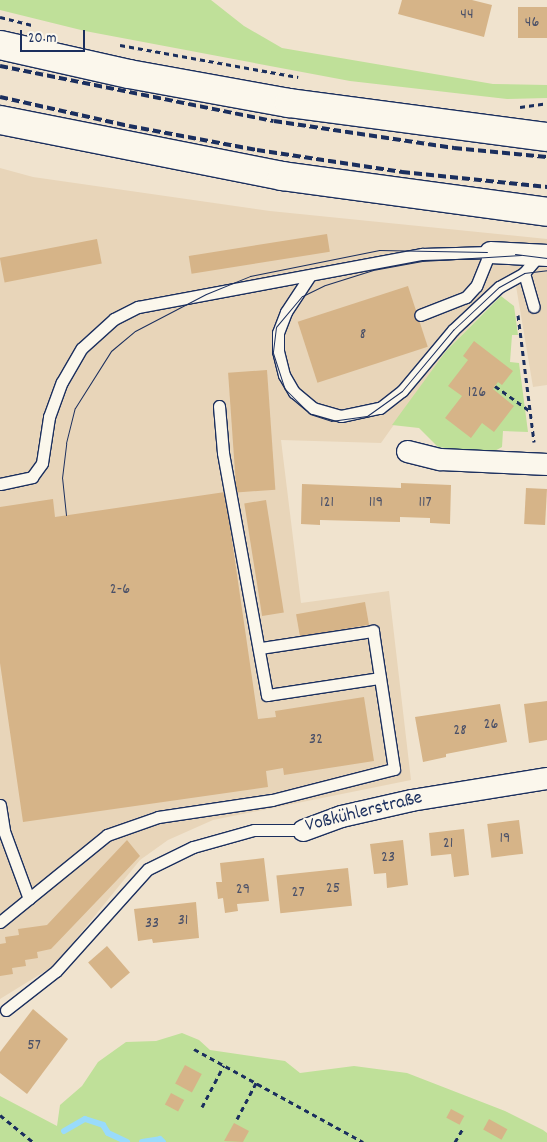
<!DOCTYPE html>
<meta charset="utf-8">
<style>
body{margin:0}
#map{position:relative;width:547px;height:1142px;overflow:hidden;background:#f0e3ce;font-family:Dekko,sans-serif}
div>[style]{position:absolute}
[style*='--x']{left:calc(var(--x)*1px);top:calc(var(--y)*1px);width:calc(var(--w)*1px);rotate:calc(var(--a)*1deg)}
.built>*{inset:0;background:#e8d5b9}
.green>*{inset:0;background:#bfe099}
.stream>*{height:6px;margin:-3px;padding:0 3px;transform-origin:3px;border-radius:3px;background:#99dbfb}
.building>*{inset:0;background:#d6b488;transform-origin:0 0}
.path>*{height:3px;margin-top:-1.5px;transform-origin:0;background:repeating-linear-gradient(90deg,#1b2f5e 0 5px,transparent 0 9px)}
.roads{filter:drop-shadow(1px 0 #1b2f5e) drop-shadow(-1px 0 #1b2f5e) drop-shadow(0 1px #1b2f5e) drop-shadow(0 -1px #1b2f5e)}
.service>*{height:11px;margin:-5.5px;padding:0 5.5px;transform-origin:5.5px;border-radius:5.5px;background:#fbf7ec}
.minor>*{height:21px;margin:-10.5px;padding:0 10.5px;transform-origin:10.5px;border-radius:10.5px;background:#fbf7ec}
.motorway>*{height:28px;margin:-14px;padding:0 14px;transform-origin:14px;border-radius:14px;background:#fbf7ec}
.tram>*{height:1px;margin:-0.5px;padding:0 0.5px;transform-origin:0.5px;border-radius:0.5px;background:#1b2f5e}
.rail>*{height:4px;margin-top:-2px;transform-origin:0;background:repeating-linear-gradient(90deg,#1b2f5e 0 8px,transparent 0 12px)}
span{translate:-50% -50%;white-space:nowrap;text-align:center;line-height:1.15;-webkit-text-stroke:4.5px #fbf7ec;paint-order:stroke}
.number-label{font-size:16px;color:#4a5068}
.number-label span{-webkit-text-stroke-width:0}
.street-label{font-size:19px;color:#1b2f5e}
.scale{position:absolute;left:20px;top:30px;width:65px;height:22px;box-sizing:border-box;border:2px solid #1b2f5e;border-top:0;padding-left:6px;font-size:15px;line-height:18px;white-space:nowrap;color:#1b2f5e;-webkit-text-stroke:4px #fbf7ec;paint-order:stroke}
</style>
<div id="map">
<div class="built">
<div style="clip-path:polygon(0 168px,33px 177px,270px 211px,547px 239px,547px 385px,533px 387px,515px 280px,446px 351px,381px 443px,281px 440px,301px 603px,389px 591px,411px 780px,213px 820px,168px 840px,140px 860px,55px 965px,0 999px)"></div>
</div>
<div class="green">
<div style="clip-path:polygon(0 0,211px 0,244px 26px,282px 48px,493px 84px,547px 85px,547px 98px,507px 99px,350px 81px,85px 31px,0 10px)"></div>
<div style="clip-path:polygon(501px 296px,514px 306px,518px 335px,512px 335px,510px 362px,519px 363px,528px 432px,503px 431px,502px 447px,489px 454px,438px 447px,419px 428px,392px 425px,446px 351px)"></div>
<div style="clip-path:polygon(182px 1033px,199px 1040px,210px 1050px,285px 1061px,300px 1073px,354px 1066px,407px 1073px,505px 1111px,543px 1130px,547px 1133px,547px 1142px,0 1142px,0 1096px,57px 1126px,60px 1105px,82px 1086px,98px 1062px,126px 1042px,156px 1041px)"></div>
</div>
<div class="stream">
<div style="--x:64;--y:1131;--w:24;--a:-30"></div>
<div style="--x:85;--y:1119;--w:19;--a:18"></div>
<div style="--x:103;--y:1125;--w:9;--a:58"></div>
<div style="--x:108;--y:1133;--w:21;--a:25"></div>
<div style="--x:142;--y:1142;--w:18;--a:-9"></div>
<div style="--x:160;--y:1139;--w:4;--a:45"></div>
</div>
<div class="building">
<div style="clip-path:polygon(402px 0,472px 0,492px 5px,484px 37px,398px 14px)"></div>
<div style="left:518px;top:7px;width:29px;height:31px"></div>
<div style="left:327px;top:234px;width:18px;height:140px;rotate:81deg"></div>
<div style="left:97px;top:239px;width:25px;height:99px;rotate:79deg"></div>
<div style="left:408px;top:286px;width:64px;height:116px;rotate:72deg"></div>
<div style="clip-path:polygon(474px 341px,513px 371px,502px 385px,498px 382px,493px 389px,514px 406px,494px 432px,482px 423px,471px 438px,445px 418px,462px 396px,448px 386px,468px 360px,463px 356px)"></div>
<div style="left:267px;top:370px;width:120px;height:39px;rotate:86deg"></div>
<div style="clip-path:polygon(401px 483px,451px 485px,450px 524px,430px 523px,430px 518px,400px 517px,400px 522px,320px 520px,320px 525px,301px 524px,302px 484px,401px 488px)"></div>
<div style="left:526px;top:488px;width:21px;height:36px;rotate:3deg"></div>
<div style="clip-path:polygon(225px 492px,258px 719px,276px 717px,275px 711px,364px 697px,374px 761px,284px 775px,283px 768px,266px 771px,268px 787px,23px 822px,0 663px,0 507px,53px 499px,55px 517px)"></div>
<div style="left:266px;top:500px;width:114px;height:22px;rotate:81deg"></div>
<div style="left:365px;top:602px;width:23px;height:70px;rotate:80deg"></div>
<div style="clip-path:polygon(547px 701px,547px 740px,529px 743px,524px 704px)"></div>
<div style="clip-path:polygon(500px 704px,507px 742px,446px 754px,446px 757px,423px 762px,415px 717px)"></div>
<div style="left:519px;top:820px;width:34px;height:32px;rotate:83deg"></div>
<div style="clip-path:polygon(464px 829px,469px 875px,454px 877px,451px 854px,431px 856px,429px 833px)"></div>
<div style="clip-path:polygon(127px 840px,140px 856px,51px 949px,37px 952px,38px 958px,25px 960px,26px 966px,12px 968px,13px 974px,0 976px,0 944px,6px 943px,5px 937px,19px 935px,18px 929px,47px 925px)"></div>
<div style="clip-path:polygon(403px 840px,408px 885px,387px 888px,386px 873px,374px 874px,370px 844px)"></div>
<div style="clip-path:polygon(264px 858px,269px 901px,237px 904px,238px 911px,225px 913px,223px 898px,218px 899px,216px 882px,222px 882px,220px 863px)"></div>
<div style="left:348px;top:868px;width:38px;height:72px;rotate:84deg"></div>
<div style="clip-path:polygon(196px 902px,199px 938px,153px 943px,152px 939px,138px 941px,134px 909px)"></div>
<div style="left:107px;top:946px;width:35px;height:25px;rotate:49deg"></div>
<div style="clip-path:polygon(33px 1009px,68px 1039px,27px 1094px,0 1073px,0 1052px)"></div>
<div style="left:185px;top:1065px;width:19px;height:21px;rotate:28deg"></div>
<div style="left:171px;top:1093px;width:15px;height:13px;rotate:28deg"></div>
<div style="left:451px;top:1109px;width:15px;height:10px;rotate:28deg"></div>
<div style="left:489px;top:1119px;width:21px;height:12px;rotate:29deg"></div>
<div style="clip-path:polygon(234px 1123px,249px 1131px,243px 1142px,224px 1141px)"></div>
</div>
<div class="path">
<div style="--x:0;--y:17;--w:34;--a:14"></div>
<div style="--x:120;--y:45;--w:181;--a:10.2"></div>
<div style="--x:520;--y:107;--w:27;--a:-8"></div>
<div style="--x:518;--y:315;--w:128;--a:82.8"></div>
<div style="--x:495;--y:386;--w:43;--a:35.5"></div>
<div style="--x:194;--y:1049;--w:193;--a:28.8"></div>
<div style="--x:202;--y:1107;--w:47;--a:-62.4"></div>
<div style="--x:0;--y:1115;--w:43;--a:39.3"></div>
<div style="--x:237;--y:1119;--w:41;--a:-62.2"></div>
<div style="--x:455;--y:1142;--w:16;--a:-60"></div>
</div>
<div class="roads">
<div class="service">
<div style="--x:524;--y:273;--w:35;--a:74"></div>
<div style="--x:309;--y:277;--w:42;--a:123.3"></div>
<div style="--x:286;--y:312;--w:22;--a:111"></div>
<div style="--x:278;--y:333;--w:18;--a:90"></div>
<div style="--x:278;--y:351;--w:25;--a:76"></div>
<div style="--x:284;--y:375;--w:20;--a:60"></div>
<div style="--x:294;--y:392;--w:25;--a:40"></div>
<div style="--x:313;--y:408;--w:29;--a:16"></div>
<div style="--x:341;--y:416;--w:40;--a:-12"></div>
<div style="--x:380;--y:408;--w:28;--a:-38"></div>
<div style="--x:402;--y:391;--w:80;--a:-50.1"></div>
<div style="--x:453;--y:330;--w:63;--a:-43.1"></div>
<div style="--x:499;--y:287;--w:29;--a:-29"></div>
<div style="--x:524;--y:273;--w:25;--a:-50"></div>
<div style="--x:219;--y:406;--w:47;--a:85.1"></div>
<div style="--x:223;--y:453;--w:246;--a:79.7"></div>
<div style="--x:267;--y:695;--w:114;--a:-8.6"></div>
<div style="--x:0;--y:484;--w:33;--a:-12"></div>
<div style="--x:32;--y:477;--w:17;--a:-54"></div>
<div style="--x:42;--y:463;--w:47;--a:-81.3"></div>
<div style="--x:49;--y:417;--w:37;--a:-70"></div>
<div style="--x:62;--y:382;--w:39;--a:-60"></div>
<div style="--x:82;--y:348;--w:43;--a:-42.2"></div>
<div style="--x:114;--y:319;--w:27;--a:-27"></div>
<div style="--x:138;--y:307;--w:289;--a:-10.6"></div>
<div style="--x:422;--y:254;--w:68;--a:-1.7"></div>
<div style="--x:490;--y:252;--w:37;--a:112"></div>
<div style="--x:476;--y:286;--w:15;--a:132"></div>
<div style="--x:466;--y:297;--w:49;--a:158.6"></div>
<div style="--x:0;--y:805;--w:26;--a:81"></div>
<div style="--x:4;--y:831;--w:72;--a:69.8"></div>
<div style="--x:0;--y:922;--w:138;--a:-39.1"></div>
<div style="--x:107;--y:835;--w:54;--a:-19.4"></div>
<div style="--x:158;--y:817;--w:115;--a:-8.5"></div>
<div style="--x:272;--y:800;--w:126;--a:-14.3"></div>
<div style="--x:394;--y:769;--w:140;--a:-98.7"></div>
<div style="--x:373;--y:631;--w:114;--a:171.4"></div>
<div style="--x:6;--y:1010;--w:63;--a:-38"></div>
<div style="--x:56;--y:971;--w:137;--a:-48"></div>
<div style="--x:148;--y:869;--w:50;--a:-26.1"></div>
<div style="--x:193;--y:847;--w:63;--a:-15.6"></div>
<div style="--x:254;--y:830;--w:49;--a:0"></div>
</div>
<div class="minor">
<div style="--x:490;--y:252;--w:57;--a:3"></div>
<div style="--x:407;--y:451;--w:34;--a:14"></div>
<div style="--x:440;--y:459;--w:107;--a:2.7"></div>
<div style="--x:303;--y:830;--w:40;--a:-20.2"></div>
<div style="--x:341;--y:816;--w:72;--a:-12.9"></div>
<div style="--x:411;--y:800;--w:138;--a:-9.2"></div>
</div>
<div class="motorway">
<div style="--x:0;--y:45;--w:132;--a:12.7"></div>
<div style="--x:129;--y:74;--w:163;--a:10.3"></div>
<div style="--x:289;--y:103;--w:260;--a:7.5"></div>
<div style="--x:0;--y:120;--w:288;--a:11.2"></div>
<div style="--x:282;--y:176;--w:267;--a:7.7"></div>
</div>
</div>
<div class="tram">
<div style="--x:515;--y:254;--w:32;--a:7"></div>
<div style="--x:521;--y:255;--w:99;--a:176.5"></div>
<div style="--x:422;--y:261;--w:50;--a:169.6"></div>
<div style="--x:373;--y:270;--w:50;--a:162.6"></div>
<div style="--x:325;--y:285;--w:25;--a:154"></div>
<div style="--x:302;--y:296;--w:40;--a:130"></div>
<div style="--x:276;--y:327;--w:26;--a:97"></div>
<div style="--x:273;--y:353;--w:38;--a:72"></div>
<div style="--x:285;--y:389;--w:35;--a:45"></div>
<div style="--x:310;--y:414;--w:22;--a:18"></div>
<div style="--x:331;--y:421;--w:36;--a:-8"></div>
<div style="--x:367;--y:416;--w:43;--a:-35.5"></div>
<div style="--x:402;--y:391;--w:80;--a:-50.1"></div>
<div style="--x:453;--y:330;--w:63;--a:-43.1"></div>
<div style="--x:499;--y:287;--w:29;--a:-29"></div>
<div style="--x:524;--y:273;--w:23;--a:-7"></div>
<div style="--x:66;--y:515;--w:37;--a:-96"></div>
<div style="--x:62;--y:478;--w:35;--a:-83"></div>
<div style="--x:66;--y:443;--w:36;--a:-76"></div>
<div style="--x:75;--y:408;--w:67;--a:-57.7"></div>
<div style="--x:111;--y:351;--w:31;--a:-40"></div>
<div style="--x:135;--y:331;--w:80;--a:-27.5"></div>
<div style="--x:206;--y:294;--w:48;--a:-22.2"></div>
<div style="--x:250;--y:276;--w:132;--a:-11.4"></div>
<div style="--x:379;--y:250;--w:108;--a:1.1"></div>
</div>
<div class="rail">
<div style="--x:0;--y:66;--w:279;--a:11.4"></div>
<div style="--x:274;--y:121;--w:182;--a:8.5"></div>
<div style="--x:454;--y:148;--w:93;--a:5.5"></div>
<div style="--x:0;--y:97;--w:132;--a:12.7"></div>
<div style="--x:129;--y:126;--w:130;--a:10.6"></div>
<div style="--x:257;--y:150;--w:147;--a:8.6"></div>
<div style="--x:402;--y:172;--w:146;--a:5.9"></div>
</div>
<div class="number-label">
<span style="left:467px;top:15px">44</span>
<span style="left:532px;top:23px">46</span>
<span style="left:363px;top:335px">8</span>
<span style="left:477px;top:393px">126</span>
<span style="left:327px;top:503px">121</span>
<span style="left:376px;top:503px">119</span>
<span style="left:425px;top:503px">117</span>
<span style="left:120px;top:590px">2-6</span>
<span style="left:491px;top:725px">26</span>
<span style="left:460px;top:731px">28</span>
<span style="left:316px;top:740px">32</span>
<span style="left:505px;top:839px">19</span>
<span style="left:448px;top:844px">21</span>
<span style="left:388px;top:858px">23</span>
<span style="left:333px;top:889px">25</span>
<span style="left:243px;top:890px">29</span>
<span style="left:298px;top:893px">27</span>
<span style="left:183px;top:921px">31</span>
<span style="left:152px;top:924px">33</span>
<span style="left:34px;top:1046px">57</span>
</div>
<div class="street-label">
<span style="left:364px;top:813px;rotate:-14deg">Voßkühlerstraße</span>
</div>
<div class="scale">20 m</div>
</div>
